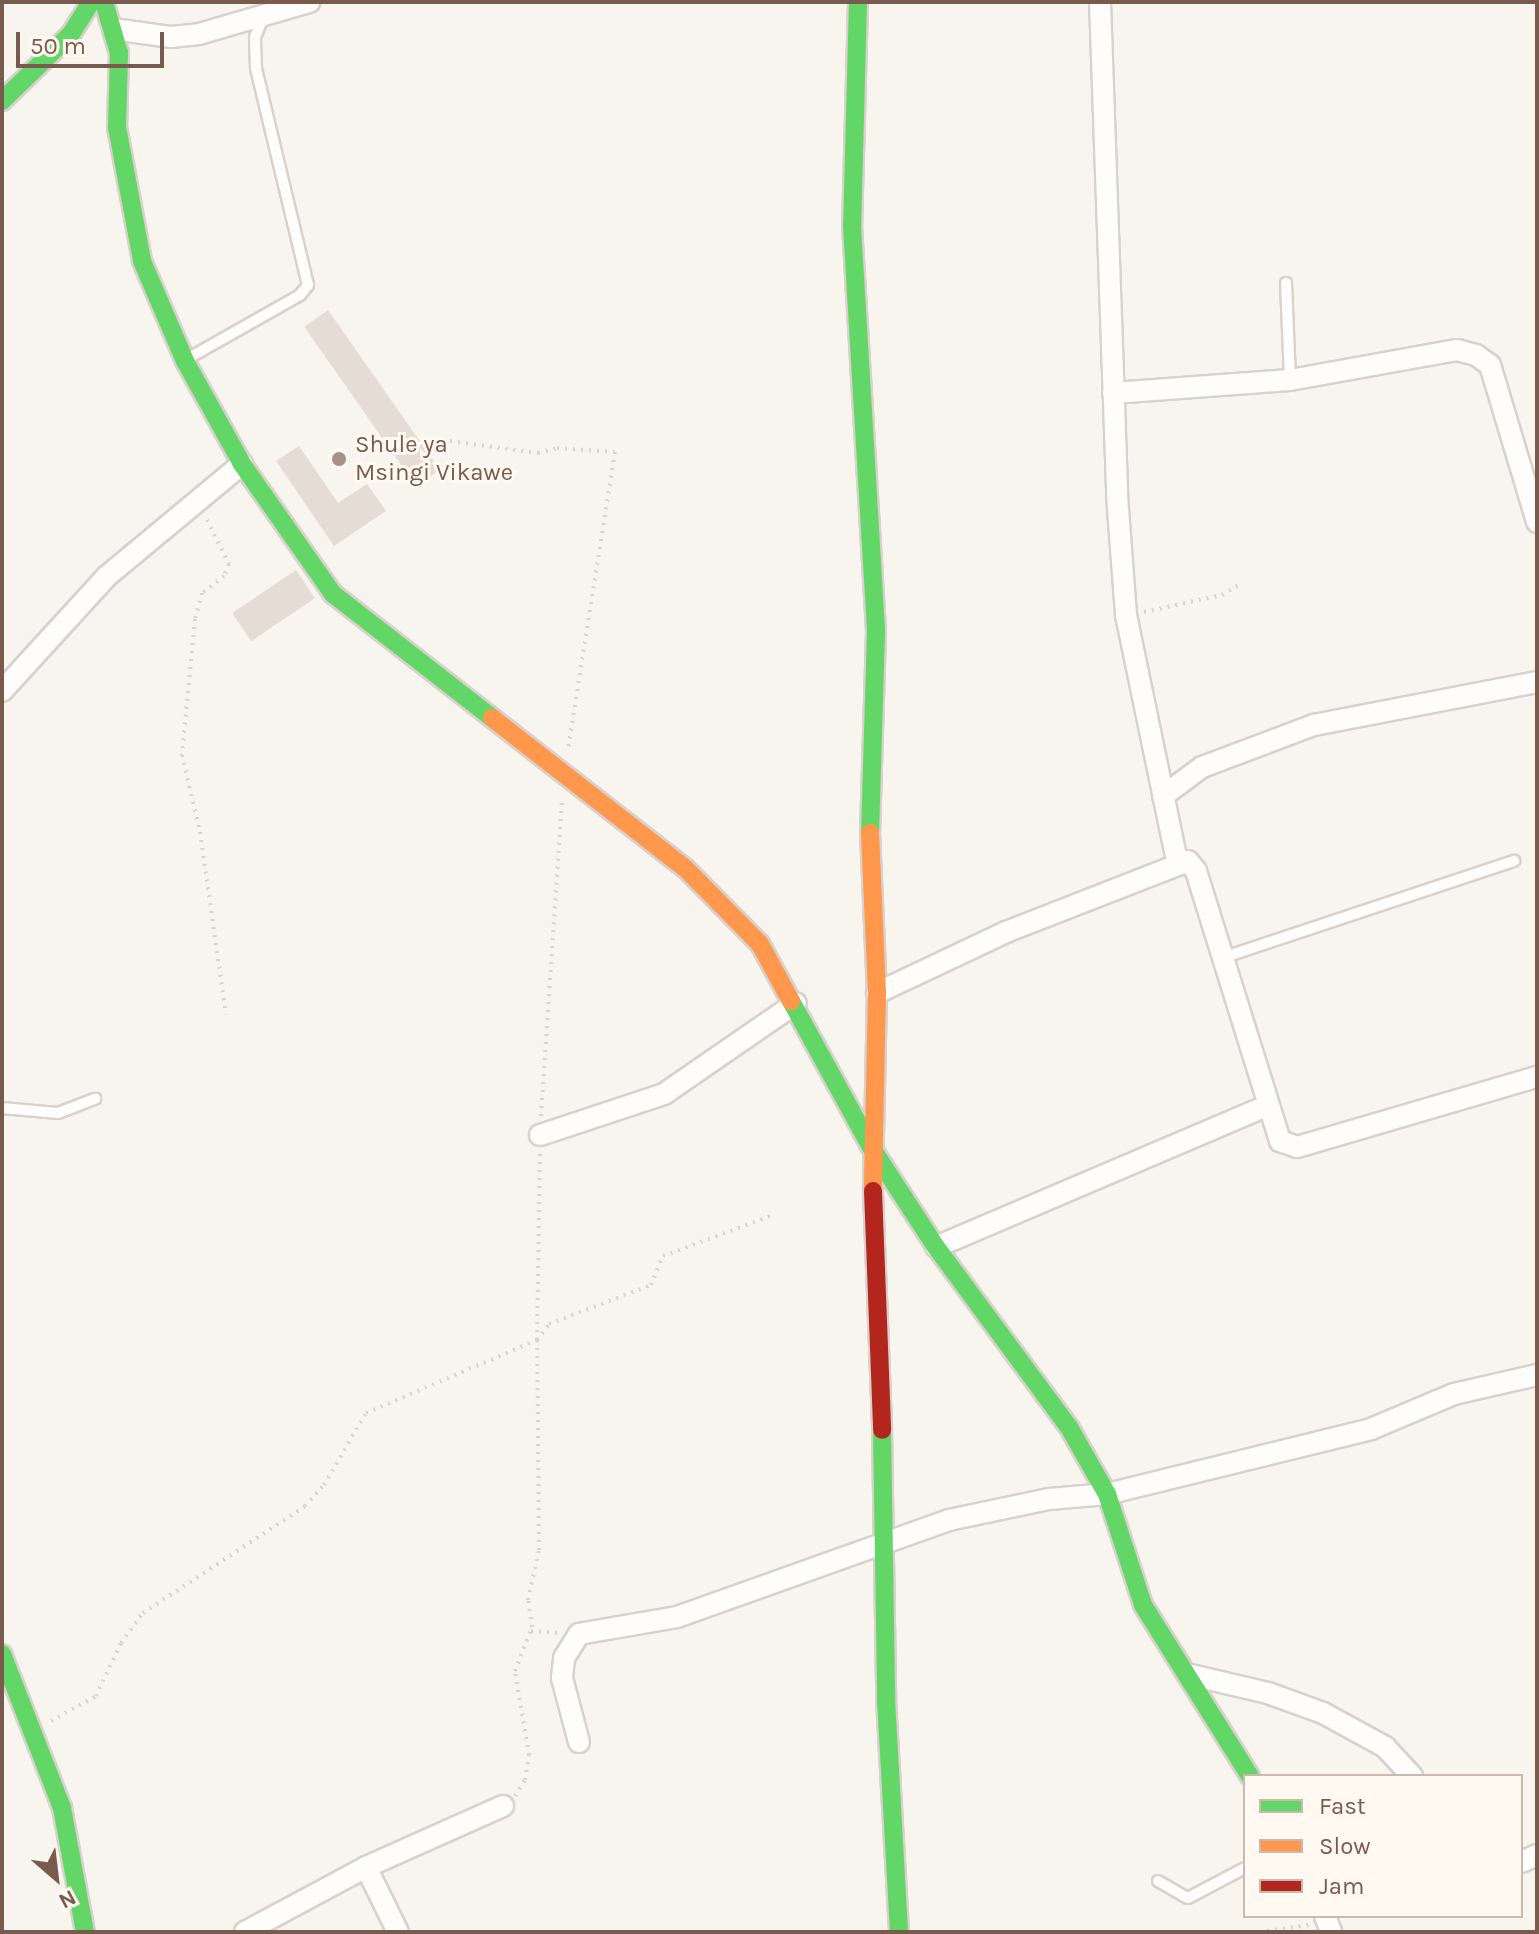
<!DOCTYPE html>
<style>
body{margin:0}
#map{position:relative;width:1539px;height:1934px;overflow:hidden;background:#f8f4ee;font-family:Karla,sans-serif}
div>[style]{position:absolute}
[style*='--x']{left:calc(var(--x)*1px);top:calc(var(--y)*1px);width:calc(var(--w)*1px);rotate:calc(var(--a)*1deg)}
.building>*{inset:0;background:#e5ddd5;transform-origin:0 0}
.path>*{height:4px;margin-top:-2px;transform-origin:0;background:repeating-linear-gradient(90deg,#dad3d0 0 2px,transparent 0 8px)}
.roads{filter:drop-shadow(2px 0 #d8d1cc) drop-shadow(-2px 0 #d8d1cc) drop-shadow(0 2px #d8d1cc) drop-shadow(0 -2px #d8d1cc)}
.lane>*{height:10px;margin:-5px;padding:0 5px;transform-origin:5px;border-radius:5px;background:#fefdfc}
.street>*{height:20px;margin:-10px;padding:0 10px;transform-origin:10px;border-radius:10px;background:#fefdfc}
.fast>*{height:18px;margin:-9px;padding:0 9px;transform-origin:9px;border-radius:9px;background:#63d668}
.slow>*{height:18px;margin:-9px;padding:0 9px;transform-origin:9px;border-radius:9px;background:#ff974d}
.jam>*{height:18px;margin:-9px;padding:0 9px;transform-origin:9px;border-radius:9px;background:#b3261e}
.dots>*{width:22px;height:22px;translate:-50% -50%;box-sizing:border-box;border:4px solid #fff9f1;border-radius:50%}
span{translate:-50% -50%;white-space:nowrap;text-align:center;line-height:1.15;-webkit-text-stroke:6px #fff9f1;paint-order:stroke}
.poi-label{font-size:24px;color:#785b4d}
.left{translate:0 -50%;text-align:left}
.frame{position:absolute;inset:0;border:4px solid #785b4d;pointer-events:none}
.legend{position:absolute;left:1243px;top:1774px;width:280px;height:144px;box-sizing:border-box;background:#fff9f1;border:2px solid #c9baaf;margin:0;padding:10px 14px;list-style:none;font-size:24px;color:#785b4d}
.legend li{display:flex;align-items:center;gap:16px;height:40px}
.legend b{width:40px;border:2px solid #c9baaf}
.north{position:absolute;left:16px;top:1838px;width:80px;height:80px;-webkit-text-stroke:6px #fff9f1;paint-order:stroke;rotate:152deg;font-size:22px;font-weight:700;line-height:32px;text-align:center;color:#785b4d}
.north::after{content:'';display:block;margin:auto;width:28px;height:36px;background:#785b4d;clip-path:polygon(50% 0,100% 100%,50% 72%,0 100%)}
.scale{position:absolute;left:16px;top:32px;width:148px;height:36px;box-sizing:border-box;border:4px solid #785b4d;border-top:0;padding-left:10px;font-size:24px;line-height:28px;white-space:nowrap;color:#785b4d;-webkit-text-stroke:6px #fff9f1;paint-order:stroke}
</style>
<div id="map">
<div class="building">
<div style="left:328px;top:310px;width:195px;height:29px;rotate:55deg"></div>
<div style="clip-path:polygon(299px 446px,338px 503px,367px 484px,386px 511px,334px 546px,276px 461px)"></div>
<div style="left:296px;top:570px;width:34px;height:77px;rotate:56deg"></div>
</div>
<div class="path">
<div style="--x:450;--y:441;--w:89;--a:7.8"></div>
<div style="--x:538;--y:453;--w:20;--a:-15"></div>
<div style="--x:557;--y:448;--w:58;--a:3.9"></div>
<div style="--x:615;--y:452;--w:302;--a:99"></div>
<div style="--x:207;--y:520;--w:49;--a:63.4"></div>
<div style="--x:229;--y:564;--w:13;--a:113"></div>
<div style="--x:224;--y:576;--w:28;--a:142"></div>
<div style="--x:202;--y:593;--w:27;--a:105"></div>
<div style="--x:195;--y:619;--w:137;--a:95.5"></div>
<div style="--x:182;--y:755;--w:79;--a:76.8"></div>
<div style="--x:200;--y:832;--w:184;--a:81.9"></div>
<div style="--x:1144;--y:612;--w:80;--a:-12.3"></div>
<div style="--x:1222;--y:595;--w:21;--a:-31"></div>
<div style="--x:541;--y:1116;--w:315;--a:-86.2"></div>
<div style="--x:531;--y:1631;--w:26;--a:4"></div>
<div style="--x:51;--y:1721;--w:51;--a:-29.1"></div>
<div style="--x:96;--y:1696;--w:59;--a:-64.7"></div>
<div style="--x:121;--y:1643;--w:37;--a:-54"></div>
<div style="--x:143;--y:1613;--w:194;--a:-33.4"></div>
<div style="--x:305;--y:1506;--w:28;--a:-48"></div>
<div style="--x:324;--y:1485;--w:83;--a:-59.7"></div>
<div style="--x:366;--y:1413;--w:186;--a:-23.1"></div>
<div style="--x:537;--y:1340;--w:187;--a:-89.1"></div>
<div style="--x:515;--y:1796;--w:19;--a:-58"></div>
<div style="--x:525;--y:1780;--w:25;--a:-81"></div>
<div style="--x:529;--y:1755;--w:85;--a:-99.5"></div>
<div style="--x:515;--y:1671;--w:47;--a:-68.9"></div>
<div style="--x:532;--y:1627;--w:27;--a:-98"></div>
<div style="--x:528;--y:1600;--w:51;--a:-77.6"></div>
<div style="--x:539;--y:1550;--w:210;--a:-90.5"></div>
<div style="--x:537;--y:1340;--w:20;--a:-53"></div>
<div style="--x:549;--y:1324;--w:109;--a:-20.9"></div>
<div style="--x:651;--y:1285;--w:31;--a:-68"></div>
<div style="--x:663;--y:1256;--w:117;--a:-20.4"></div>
<div style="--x:1259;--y:1932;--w:50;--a:-8"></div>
</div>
<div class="roads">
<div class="lane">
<div style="--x:1286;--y:283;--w:97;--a:87.6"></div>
<div style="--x:187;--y:359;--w:130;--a:-29.5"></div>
<div style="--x:300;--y:295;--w:13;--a:-51"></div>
<div style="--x:308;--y:285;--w:223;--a:-103.5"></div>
<div style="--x:256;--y:68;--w:31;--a:-92"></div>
<div style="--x:255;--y:37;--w:23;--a:-67"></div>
<div style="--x:1222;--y:958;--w:308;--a:-18.4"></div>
<div style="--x:2;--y:1108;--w:56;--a:5.1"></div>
<div style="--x:58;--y:1113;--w:40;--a:-21"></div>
<div style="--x:1158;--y:1881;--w:34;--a:30"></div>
<div style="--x:1188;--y:1898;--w:64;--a:-27.8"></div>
</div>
<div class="street">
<div style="--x:1100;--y:2;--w:493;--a:88"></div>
<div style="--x:1117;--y:495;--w:120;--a:85.7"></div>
<div style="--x:1126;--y:615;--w:251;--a:78.3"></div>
<div style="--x:113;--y:29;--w:59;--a:7.9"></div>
<div style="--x:171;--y:37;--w:28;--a:-6"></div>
<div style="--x:199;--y:34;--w:115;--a:-16.2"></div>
<div style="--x:1113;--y:393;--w:177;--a:-4.2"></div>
<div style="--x:1290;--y:380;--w:170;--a:-10.2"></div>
<div style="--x:1457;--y:350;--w:20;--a:15"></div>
<div style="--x:1476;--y:355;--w:17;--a:36"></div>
<div style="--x:1490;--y:365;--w:164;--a:73.3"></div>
<div style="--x:2;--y:691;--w:154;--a:-47.6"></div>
<div style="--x:106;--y:577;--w:177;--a:-39.7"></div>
<div style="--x:1163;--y:796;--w:49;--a:-36.6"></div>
<div style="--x:1202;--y:767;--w:120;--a:-20.6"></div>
<div style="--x:1314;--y:725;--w:227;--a:-10.9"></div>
<div style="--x:877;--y:993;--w:143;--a:-25.3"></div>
<div style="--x:1006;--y:932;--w:195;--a:-21.3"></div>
<div style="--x:1188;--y:861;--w:13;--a:51"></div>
<div style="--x:1196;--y:871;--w:283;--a:72.7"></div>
<div style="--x:1280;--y:1141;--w:18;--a:19"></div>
<div style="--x:1297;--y:1147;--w:250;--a:-16.3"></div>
<div style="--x:540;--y:1135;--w:131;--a:-18.3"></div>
<div style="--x:664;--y:1094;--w:160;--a:-34.6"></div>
<div style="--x:936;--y:1247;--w:359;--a:-23.1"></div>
<div style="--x:1191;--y:1675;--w:79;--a:13.2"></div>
<div style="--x:1268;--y:1693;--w:59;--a:20"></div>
<div style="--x:1323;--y:1713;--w:71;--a:28.7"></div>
<div style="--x:1385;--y:1747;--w:40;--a:47"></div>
<div style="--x:579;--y:1742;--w:66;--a:-104.9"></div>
<div style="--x:562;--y:1678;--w:20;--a:-84"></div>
<div style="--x:564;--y:1658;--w:28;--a:-58"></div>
<div style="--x:579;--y:1634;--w:99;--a:-9.8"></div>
<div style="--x:677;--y:1617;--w:289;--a:-19.6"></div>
<div style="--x:949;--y:1520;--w:102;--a:-11.9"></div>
<div style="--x:1049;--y:1499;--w:58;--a:-4.9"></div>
<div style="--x:1107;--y:1494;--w:272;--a:-13.8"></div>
<div style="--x:1371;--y:1429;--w:90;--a:-22.9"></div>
<div style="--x:1454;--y:1394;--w:85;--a:-12.9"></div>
<div style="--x:1521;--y:1862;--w:17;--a:-24"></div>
<div style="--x:366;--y:1867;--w:72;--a:63.8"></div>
<div style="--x:1325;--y:1916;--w:17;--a:69"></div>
<div style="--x:245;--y:1932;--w:137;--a:-28.2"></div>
<div style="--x:366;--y:1867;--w:150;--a:-24"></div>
</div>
<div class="fast">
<div style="--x:104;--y:2;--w:53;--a:73.6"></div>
<div style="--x:119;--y:53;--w:74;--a:91.5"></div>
<div style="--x:117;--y:127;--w:136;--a:79.4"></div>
<div style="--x:142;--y:261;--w:109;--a:66.7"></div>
<div style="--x:185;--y:361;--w:118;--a:61"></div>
<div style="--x:242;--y:464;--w:159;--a:55"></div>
<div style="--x:333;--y:594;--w:202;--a:37.9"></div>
<div style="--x:858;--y:2;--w:224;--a:91.5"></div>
<div style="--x:852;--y:226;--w:407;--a:86.6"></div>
<div style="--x:876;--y:632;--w:201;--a:91.7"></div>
<div style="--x:2;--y:101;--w:96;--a:-44.2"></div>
<div style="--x:71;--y:34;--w:38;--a:-58"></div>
<div style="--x:791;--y:1001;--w:166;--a:61.3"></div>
<div style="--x:871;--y:1147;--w:119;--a:57"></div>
<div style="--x:936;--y:1247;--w:226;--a:53.6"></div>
<div style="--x:1070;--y:1429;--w:75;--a:60.4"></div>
<div style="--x:1107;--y:1494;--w:117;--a:72"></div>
<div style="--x:1143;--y:1605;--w:202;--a:58"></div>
<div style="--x:882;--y:1430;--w:269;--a:89.1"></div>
<div style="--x:886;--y:1699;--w:233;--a:86.8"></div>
<div style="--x:2;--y:1654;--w:165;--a:68.7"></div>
<div style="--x:62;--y:1808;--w:126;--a:79.5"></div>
</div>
<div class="slow">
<div style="--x:492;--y:718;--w:244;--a:37.9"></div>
<div style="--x:685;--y:868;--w:107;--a:45.4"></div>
<div style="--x:760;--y:944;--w:65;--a:61.5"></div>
<div style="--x:870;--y:833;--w:160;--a:87.5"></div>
<div style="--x:877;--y:993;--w:198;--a:91.2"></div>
</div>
<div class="jam">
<div style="--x:873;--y:1191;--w:239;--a:87.8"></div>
</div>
</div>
<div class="dots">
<div style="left:339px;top:459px;background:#a59185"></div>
</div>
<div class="poi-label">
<span class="left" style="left:355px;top:459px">Shule ya<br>Msingi Vikawe</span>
</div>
<div class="frame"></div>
<ul class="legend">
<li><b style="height:10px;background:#63d668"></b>Fast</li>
<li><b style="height:10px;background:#ff974d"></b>Slow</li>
<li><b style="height:10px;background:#b3261e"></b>Jam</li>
</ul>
<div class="north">N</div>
<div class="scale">50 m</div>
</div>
